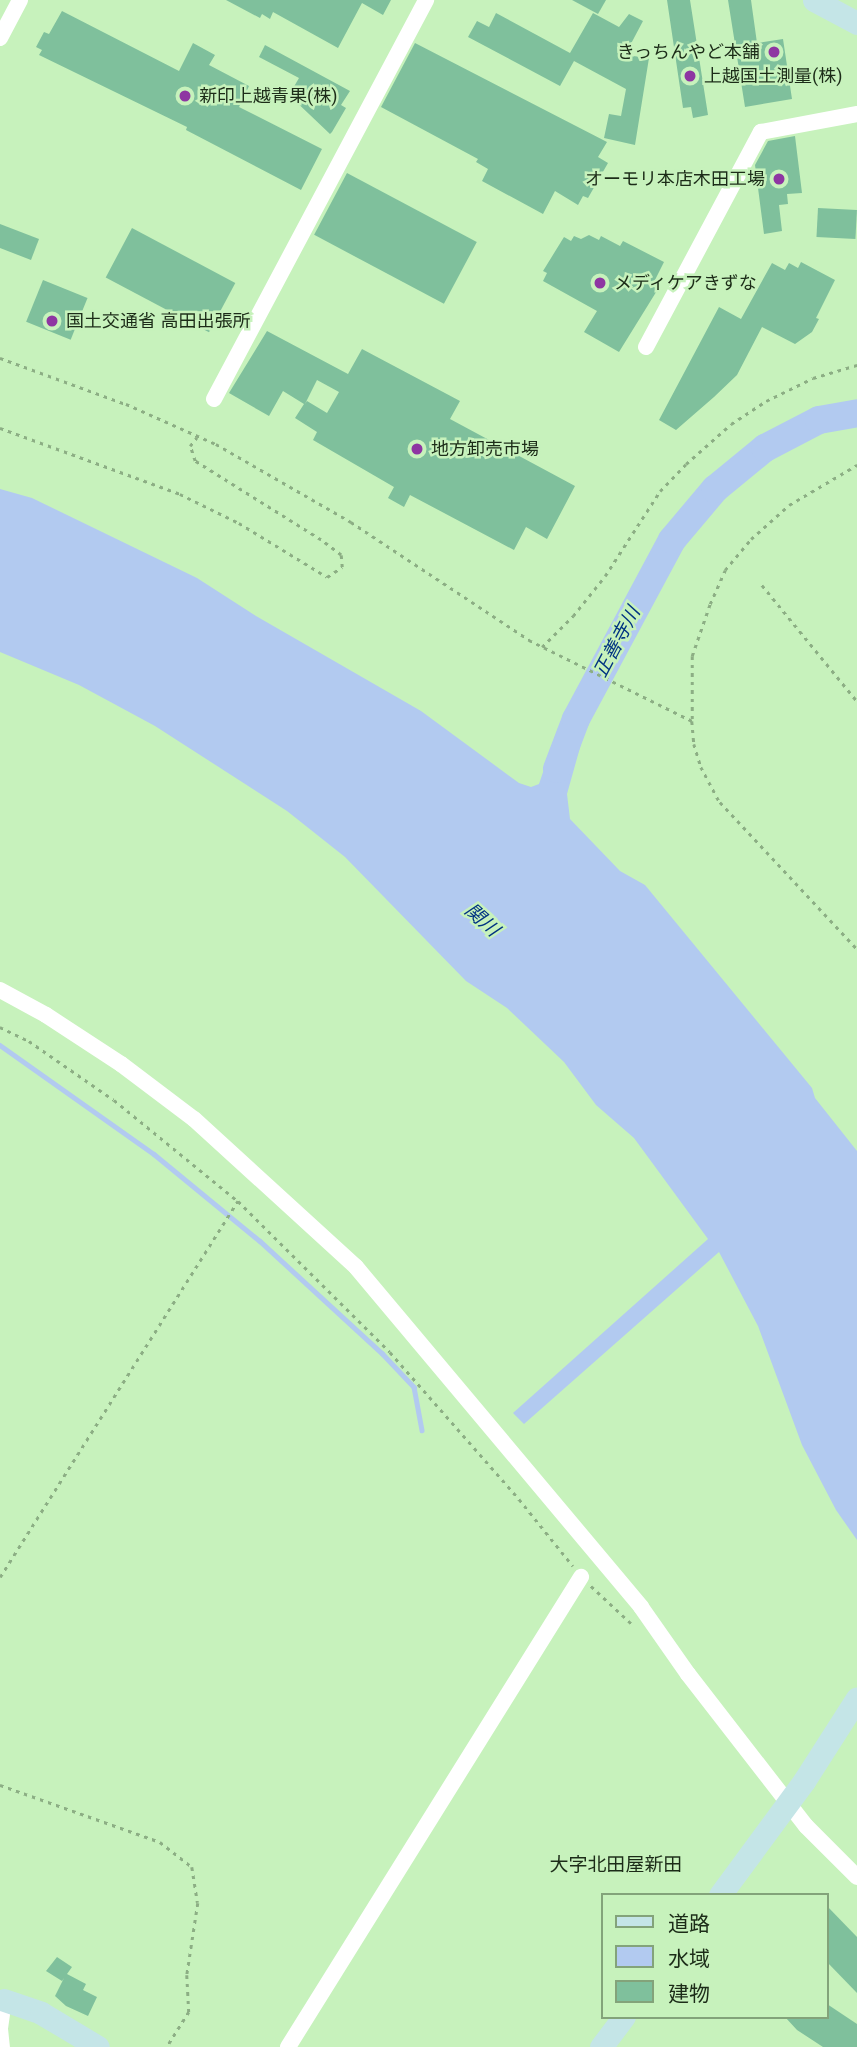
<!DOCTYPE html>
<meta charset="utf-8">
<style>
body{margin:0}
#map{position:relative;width:857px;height:2047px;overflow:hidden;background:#c7f2bc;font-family:Roboto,"Noto Sans JP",sans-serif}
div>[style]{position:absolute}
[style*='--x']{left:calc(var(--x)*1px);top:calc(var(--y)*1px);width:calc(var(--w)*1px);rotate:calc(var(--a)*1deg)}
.water>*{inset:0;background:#b2caf0}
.stream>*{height:4.5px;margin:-2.25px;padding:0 2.25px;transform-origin:2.25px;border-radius:2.25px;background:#b2caf0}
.river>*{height:28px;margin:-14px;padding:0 14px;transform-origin:14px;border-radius:14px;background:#b2caf0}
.building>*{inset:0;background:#7fc09c;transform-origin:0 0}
.path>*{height:2.5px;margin-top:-1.25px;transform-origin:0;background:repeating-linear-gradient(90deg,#8cae84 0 3.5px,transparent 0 8.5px)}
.street>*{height:16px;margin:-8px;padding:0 8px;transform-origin:8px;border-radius:8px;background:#fff}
.secondary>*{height:23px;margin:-11.5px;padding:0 11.5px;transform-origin:11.5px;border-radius:11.5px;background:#c4e5e7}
.dots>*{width:19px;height:19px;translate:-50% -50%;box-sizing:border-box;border:4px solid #c7f2bc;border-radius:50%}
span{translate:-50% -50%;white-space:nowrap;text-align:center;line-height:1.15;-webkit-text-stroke:5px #c7f2bc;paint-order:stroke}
.poi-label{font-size:18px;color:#1c2c18}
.right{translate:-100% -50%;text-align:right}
.left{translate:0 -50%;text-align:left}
.water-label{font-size:19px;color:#003382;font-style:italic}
.neighbourhood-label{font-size:19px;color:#1c2c18}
.legend{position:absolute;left:601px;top:1893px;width:228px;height:126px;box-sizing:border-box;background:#c7f2bc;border:2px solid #83a37a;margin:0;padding:9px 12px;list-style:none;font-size:21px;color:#1c2c18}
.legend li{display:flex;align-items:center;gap:14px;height:35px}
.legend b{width:35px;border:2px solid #83a37a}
</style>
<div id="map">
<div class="water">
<div style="clip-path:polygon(0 489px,32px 498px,197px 578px,256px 616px,421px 711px,519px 783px,531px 787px,539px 784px,558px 728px,583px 737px,567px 794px,570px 819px,620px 871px,645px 885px,812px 1088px,815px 1098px,857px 1151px,857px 1540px,836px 1510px,802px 1445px,758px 1326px,719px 1252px,524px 1424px,513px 1413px,708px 1239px,634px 1138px,596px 1105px,564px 1062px,507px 1008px,466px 981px,345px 857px,287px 811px,155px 726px,79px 685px,0 652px)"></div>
</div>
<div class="stream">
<div style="--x:0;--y:1045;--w:189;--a:35.3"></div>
<div style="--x:154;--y:1154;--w:137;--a:39.4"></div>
<div style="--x:260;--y:1241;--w:166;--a:42.6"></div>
<div style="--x:382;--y:1353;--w:47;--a:46.7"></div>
<div style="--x:414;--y:1387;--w:44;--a:79.5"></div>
</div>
<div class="river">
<div style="--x:557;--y:769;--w:53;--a:-69.2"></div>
<div style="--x:576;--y:719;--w:203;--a:-61.8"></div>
<div style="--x:672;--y:540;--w:67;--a:-49.9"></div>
<div style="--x:715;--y:489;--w:65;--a:-39.4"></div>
<div style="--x:765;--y:448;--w:61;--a:-27.4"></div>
<div style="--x:819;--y:420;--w:39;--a:-10"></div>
</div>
<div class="building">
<div style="clip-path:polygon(226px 0,391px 0,383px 15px,362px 3px,338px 48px,273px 12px,270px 19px,262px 14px,260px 18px)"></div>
<div style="clip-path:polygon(572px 0,606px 0,598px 14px)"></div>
<div style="clip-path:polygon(667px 0,690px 0,708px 115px,693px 118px,691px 107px,683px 108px)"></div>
<div style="clip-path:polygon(728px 0,751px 0,757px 43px,783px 39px,792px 99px,745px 107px)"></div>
<div style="clip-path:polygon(62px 11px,179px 71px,193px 43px,215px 55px,209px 65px,249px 86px,239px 107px,322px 149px,301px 190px,186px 130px,187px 127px,39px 55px,42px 50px,36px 47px,44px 32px,49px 34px)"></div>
<div style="clip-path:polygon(496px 13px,570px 53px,593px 13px,619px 27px,629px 14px,643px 21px,625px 55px,649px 58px,635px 145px,604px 138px,609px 114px,621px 116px,626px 89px,574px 61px,560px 86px,468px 37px,477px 21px,489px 27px)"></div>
<div style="clip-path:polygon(415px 43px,607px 142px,598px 157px,608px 163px,588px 198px,583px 196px,578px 205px,555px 191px,543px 214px,482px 181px,488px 169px,476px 162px,478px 159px,381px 107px)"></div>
<div style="clip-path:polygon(265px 45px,350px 91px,341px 105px,346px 108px,332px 132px,330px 134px,289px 95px,299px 78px,259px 57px)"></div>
<div style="clip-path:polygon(795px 136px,802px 193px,787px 194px,788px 204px,779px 205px,782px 231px,764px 234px,755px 165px,768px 141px)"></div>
<div style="left:347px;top:173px;width:147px;height:70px;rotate:28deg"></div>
<div style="left:818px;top:208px;width:39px;height:29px;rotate:3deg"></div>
<div style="clip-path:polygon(0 224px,39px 239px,31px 260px,0 248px)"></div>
<div style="left:132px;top:228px;width:117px;height:56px;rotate:28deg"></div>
<div style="clip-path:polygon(589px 235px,599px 240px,601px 236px,620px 246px,623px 241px,664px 262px,652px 286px,658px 289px,619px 352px,584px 332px,597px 311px,543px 281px,547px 273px,543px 271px,564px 237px,571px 241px,574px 236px,581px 239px)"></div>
<div style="clip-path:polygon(801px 262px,835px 280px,816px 318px,819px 319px,812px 332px,795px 344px,762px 327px,737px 375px,714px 397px,676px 430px,659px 420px,719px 307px,741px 319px,772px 263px,785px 270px,789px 263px,798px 268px)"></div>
<div style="left:43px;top:280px;width:48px;height:45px;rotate:22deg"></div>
<div style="clip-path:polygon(evenodd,267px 331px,348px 374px,362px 349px,460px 401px,450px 419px,575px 486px,547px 539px,526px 527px,514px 550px,410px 495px,404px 507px,388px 498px,394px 487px,313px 440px,317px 432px,295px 418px,304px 404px,283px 391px,269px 416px,229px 393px,267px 331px,317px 380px,339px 392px,327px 413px,307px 401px,305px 404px,317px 380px)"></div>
<div style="clip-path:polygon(827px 1906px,857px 1937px,857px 1993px,827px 1962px)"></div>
<div style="clip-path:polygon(57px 1957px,72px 1967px,67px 1974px,86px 1984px,83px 1990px,97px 1997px,88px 2016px,66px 2006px,55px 1996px,64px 1978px,62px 1981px,46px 1971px)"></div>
<div style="clip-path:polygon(827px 2004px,857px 2024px,857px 2047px,823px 2047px,797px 2030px,785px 2017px,827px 2017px)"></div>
</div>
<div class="path">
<div style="--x:0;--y:358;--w:134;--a:20.1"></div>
<div style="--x:126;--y:404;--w:98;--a:24"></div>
<div style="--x:216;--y:444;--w:156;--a:30"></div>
<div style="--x:351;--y:522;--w:214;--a:33.5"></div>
<div style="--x:529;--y:640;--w:182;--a:26.4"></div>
<div style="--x:692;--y:721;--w:23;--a:85"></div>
<div style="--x:694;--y:744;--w:24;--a:73"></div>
<div style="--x:701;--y:767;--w:40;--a:62"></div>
<div style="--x:720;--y:802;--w:201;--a:47"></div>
<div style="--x:0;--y:428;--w:192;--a:20.1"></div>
<div style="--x:180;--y:494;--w:66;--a:26.2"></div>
<div style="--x:239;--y:523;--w:103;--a:31.5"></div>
<div style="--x:327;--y:577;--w:18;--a:-34"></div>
<div style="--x:342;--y:567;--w:12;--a:-95"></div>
<div style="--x:341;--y:555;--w:25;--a:-143"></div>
<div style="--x:321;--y:540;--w:149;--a:-147.9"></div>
<div style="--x:195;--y:461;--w:16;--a:-108"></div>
<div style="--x:190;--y:446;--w:11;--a:-52"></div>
<div style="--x:762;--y:585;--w:150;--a:50.7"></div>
<div style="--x:542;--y:647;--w:44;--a:-45"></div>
<div style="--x:573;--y:616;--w:51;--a:-51.3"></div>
<div style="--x:605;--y:576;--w:101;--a:-57.1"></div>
<div style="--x:660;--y:491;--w:37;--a:-46"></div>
<div style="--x:686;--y:464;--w:60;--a:-41.6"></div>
<div style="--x:731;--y:424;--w:42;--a:-33.3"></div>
<div style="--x:766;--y:401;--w:52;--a:-26.1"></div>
<div style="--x:813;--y:378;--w:46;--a:-16.5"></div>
<div style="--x:692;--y:719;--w:63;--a:-90"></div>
<div style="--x:692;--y:656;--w:55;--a:-70.9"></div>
<div style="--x:710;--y:604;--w:37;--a:-66"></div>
<div style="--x:725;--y:570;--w:40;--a:-50"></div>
<div style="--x:751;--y:539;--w:51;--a:-41.8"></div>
<div style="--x:789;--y:505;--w:79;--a:-30.5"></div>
<div style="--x:0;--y:1027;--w:32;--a:26"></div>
<div style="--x:29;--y:1041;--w:103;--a:34.8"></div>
<div style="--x:114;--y:1100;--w:160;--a:39.2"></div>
<div style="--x:238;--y:1201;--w:214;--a:44.8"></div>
<div style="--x:390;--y:1352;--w:196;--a:48.7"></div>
<div style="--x:519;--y:1499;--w:86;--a:51.1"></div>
<div style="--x:0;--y:1577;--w:445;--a:-57.7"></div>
<div style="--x:591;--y:1586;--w:57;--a:42.9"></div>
<div style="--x:0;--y:1785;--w:170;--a:19.6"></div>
<div style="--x:160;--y:1842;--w:41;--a:38"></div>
<div style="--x:192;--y:1867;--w:36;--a:81"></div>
<div style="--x:198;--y:1903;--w:73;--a:98.7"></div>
<div style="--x:187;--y:1975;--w:37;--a:87"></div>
<div style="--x:189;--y:2012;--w:41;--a:122.2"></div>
</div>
<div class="street">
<div style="--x:0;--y:38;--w:43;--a:-62.2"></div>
<div style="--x:646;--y:347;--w:244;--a:-61.9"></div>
<div style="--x:761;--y:132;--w:98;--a:-10.6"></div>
<div style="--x:214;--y:399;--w:452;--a:-62"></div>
<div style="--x:0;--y:990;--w:52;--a:28.5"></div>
<div style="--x:46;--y:1015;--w:90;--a:33.2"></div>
<div style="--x:121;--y:1064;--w:91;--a:37"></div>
<div style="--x:194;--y:1119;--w:219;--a:42.4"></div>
<div style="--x:356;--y:1267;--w:444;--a:50"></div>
<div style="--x:641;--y:1607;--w:82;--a:55"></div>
<div style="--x:688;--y:1674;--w:192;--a:52.2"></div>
<div style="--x:806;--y:1826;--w:72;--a:45"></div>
<div style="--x:0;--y:1998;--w:4;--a:27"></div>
<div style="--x:4;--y:2000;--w:29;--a:98"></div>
<div style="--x:0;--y:2029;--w:18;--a:84"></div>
<div style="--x:288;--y:2047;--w:554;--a:-58.06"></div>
</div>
<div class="secondary">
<div style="--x:814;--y:0;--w:49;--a:28.1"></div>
<div style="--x:720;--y:1895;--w:142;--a:-53.6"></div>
<div style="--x:804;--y:1781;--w:98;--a:-57.4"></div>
<div style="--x:4;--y:2000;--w:39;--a:19"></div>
<div style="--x:41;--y:2013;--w:66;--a:30.8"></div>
<div style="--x:601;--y:2047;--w:38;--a:-53"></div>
</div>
<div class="dots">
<div style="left:774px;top:52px;background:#8e36a2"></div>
<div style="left:690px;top:76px;background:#8e36a2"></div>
<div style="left:185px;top:96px;background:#8e36a2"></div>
<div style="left:779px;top:179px;background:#8e36a2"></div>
<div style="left:600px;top:283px;background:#8e36a2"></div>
<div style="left:52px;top:321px;background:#8e36a2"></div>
<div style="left:417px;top:449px;background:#8e36a2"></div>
</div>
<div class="poi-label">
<span class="right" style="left:760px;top:52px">きっちんやど本舗</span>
<span class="left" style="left:704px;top:76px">上越国土測量(株)</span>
<span class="left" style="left:199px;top:96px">新印上越青果(株)</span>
<span class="right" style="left:765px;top:179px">オーモリ本店木田工場</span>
<span class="left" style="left:614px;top:283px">メディケアきずな</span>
<span class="left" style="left:66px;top:321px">国土交通省 高田出張所</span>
<span class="left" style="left:431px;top:449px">地方卸売市場</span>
</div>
<div class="water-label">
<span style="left:617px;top:642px;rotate:-62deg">正善寺川</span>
<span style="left:482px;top:920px;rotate:42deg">関川</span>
</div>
<div class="neighbourhood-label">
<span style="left:616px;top:1865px">大字北田屋新田</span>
</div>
<ul class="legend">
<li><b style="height:9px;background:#c4e5e7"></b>道路</li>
<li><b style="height:19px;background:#b2caf0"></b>水域</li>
<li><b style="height:19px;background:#7fc09c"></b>建物</li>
</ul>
</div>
